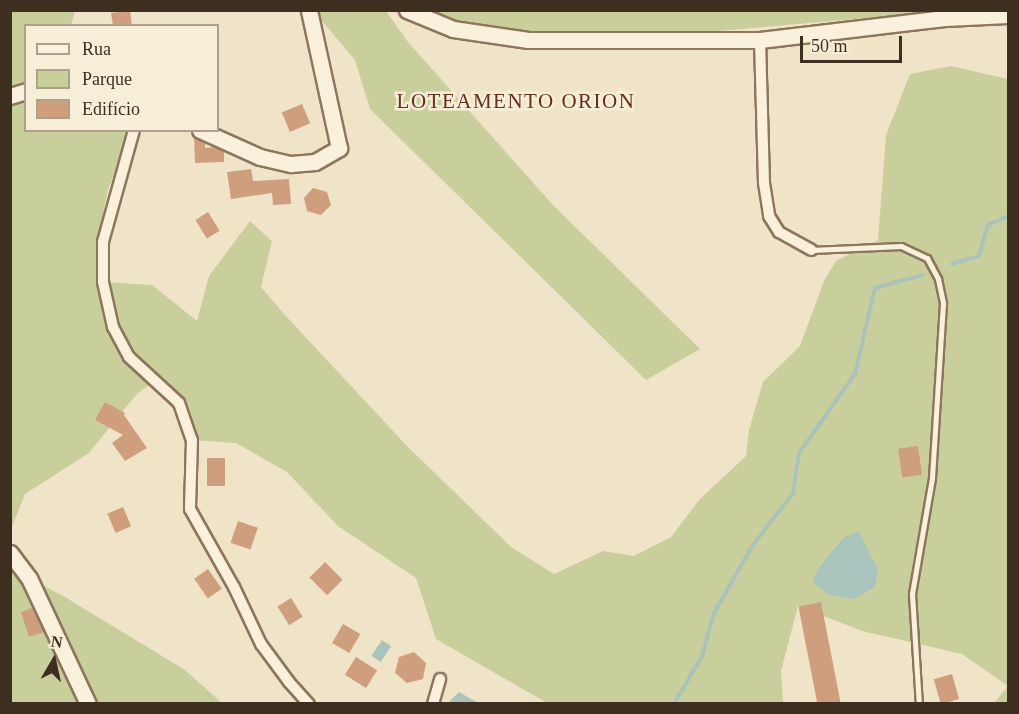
<!DOCTYPE html>
<meta charset="utf-8">
<style>
body{margin:0}
#map{position:relative;width:1019px;height:714px;overflow:hidden;background:#f0e4c8;font-family:"Times New Roman",serif}
div>[style]{position:absolute}
[style*='--x']{left:calc(var(--x)*1px);top:calc(var(--y)*1px);width:calc(var(--w)*1px);rotate:calc(var(--a)*1deg)}
.green>*{inset:0;background:#c9cf9b}
.water>*{inset:0;background:#a9c4bc;transform-origin:0 0}
.stream>*{height:4px;margin:-2px;padding:0 2px;transform-origin:2px;border-radius:2px;background:#a9c4bc}
.building>*{inset:0;background:#cf9f7d;transform-origin:0 0}
.roads{filter:drop-shadow(2px 0 #8d765c) drop-shadow(-2px 0 #8d765c) drop-shadow(0 2px #8d765c) drop-shadow(0 -2px #8d765c)}
.lane>*{height:5px;margin:-2.5px;padding:0 2.5px;transform-origin:2.5px;border-radius:2.5px;background:#faf1dc}
.street>*{height:10px;margin:-5px;padding:0 5px;transform-origin:5px;border-radius:5px;background:#faf1dc}
.secondary>*{height:15px;margin:-7.5px;padding:0 7.5px;transform-origin:7.5px;border-radius:7.5px;background:#faf1dc}
span{translate:-50% -50%;white-space:nowrap;text-align:center;line-height:1.15;-webkit-text-stroke:5px #f7eed8;paint-order:stroke}
.neighbourhood-label{font-size:21px;color:#6b2e1e;letter-spacing:1.5px}
.frame{position:absolute;inset:0;border:12px solid #3d2e20;pointer-events:none}
.legend{position:absolute;left:24px;top:24px;width:195px;height:108px;box-sizing:border-box;background:#f7eed8;border:2px solid #ada18e;margin:0;padding:8px 10px;list-style:none;font-size:18px;color:#3d2e20}
.legend li{display:flex;align-items:center;gap:12px;height:30px}
.legend b{width:30px;border:2px solid #ada18e}
.north{position:absolute;left:24px;top:630px;width:60px;height:60px;-webkit-text-stroke:4px #f7eed8;paint-order:stroke;rotate:9deg;font-size:16px;font-weight:700;line-height:24px;text-align:center;color:#3d2e20}
.north::after{content:'';display:block;margin:auto;width:21px;height:27px;background:#3d2e20;clip-path:polygon(50% 0,100% 100%,50% 72%,0 100%)}
.scale{position:absolute;left:800px;top:36px;width:102px;height:27px;box-sizing:border-box;border:3px solid #3d2e20;border-top:0;padding-left:8px;font-size:18px;line-height:21px;white-space:nowrap;color:#3d2e20;-webkit-text-stroke:4px #f7eed8;paint-order:stroke}
</style>
<div id="map">
<div class="green">
<div style="clip-path:polygon(11px 11px,75px 11px,71px 25px,26px 26px,26px 130px,130px 131px,108px 190px,96px 244px,103px 282px,152px 285px,197px 321px,209px 276px,250px 221px,272px 241px,261px 287px,285px 315px,406px 445px,511px 547px,554px 574px,603px 551px,634px 556px,671px 537px,700px 499px,746px 456px,749px 430px,763px 382px,800px 346px,824px 281px,836px 261px,878px 240px,886px 135px,910px 74px,951px 66px,1008px 79px,1008px 703px,994px 703px,1008px 686px,962px 654px,862px 631px,798px 606px,781px 671px,783px 703px,547px 703px,436px 639px,416px 578px,338px 526px,287px 472px,236px 443px,192px 440px,179px 403px,154px 381px,136px 395px,89px 453px,25px 494px,11px 529px)"></div>
<div style="clip-path:polygon(289px 11px,386px 11px,408px 42px,553px 205px,700px 349px,646px 380px,370px 109px,355px 60px,316px 14px)"></div>
<div style="clip-path:polygon(392px 11px,943px 10px,944px 11px,528px 48px,433px 28px)"></div>
<div style="clip-path:polygon(10px 553px,29px 578px,65px 597px,185px 670px,222px 703px,11px 703px)"></div>
</div>
<div class="water">
<div style="clip-path:polygon(859px 531px,878px 570px,875px 587px,854px 599px,828px 594px,813px 582px,818px 569px,843px 538px)"></div>
<div style="left:382px;top:640px;width:11px;height:19px;rotate:34deg"></div>
<div style="clip-path:polygon(459px 692px,478px 703px,448px 703px)"></div>
</div>
<div class="stream">
<div style="--x:952;--y:264;--w:28;--a:-17"></div>
<div style="--x:979;--y:256;--w:32;--a:-74"></div>
<div style="--x:988;--y:225;--w:22;--a:-24"></div>
<div style="--x:674;--y:704;--w:56;--a:-59.7"></div>
<div style="--x:702;--y:656;--w:45;--a:-74.4"></div>
<div style="--x:714;--y:613;--w:78;--a:-60.2"></div>
<div style="--x:753;--y:545;--w:66;--a:-52.4"></div>
<div style="--x:793;--y:493;--w:40;--a:-81.5"></div>
<div style="--x:799;--y:453;--w:97;--a:-54.7"></div>
<div style="--x:855;--y:374;--w:88;--a:-76.9"></div>
<div style="--x:875;--y:288;--w:50;--a:-15.2"></div>
</div>
<div class="building">
<div style="clip-path:polygon(130px 10px,132px 26px,113px 26px,111px 13px)"></div>
<div style="left:302px;top:104px;width:21px;height:22px;rotate:67deg"></div>
<div style="clip-path:polygon(194px 137px,205px 143px,205px 148px,214px 147px,224px 151px,224px 162px,195px 163px)"></div>
<div style="clip-path:polygon(251px 169px,253px 181px,289px 179px,291px 204px,273px 205px,272px 193px,231px 199px,227px 172px)"></div>
<div style="clip-path:polygon(313px 188px,327px 192px,331px 205px,321px 215px,307px 211px,304px 198px)"></div>
<div style="left:208px;top:212px;width:22px;height:15px;rotate:58deg"></div>
<div style="clip-path:polygon(105px 402px,125px 413px,124px 415px,147px 448px,125px 461px,112px 443px,123px 435px,95px 420px)"></div>
<div style="left:918px;top:446px;width:29px;height:20px;rotate:82deg"></div>
<div style="left:207px;top:458px;width:18px;height:28px"></div>
<div style="left:123px;top:507px;width:21px;height:17px;rotate:67deg"></div>
<div style="left:238px;top:521px;width:21px;height:23px;rotate:19deg"></div>
<div style="left:325px;top:562px;width:25px;height:22px;rotate:45deg"></div>
<div style="left:208px;top:569px;width:24px;height:17px;rotate:55deg"></div>
<div style="left:291px;top:598px;width:22px;height:16px;rotate:58deg"></div>
<div style="left:821px;top:602px;width:104px;height:23px;rotate:79deg"></div>
<div style="clip-path:polygon(32px 608px,44px 632px,29px 637px,21px 612px)"></div>
<div style="left:343px;top:624px;width:20px;height:22px;rotate:30deg"></div>
<div style="clip-path:polygon(414px 652px,426px 663px,423px 679px,407px 683px,395px 673px,399px 657px)"></div>
<div style="left:356px;top:657px;width:25px;height:21px;rotate:32deg"></div>
<div style="left:952px;top:674px;width:26px;height:19px;rotate:74deg"></div>
</div>
<div class="roads">
<div class="lane">
<div style="--x:811;--y:250;--w:90;--a:-2.5"></div>
<div style="--x:901;--y:246;--w:29;--a:25"></div>
<div style="--x:927;--y:258;--w:24;--a:62"></div>
<div style="--x:938;--y:279;--w:25;--a:78"></div>
<div style="--x:943;--y:303;--w:175;--a:93.6"></div>
<div style="--x:932;--y:478;--w:118;--a:99.8"></div>
<div style="--x:912;--y:594;--w:110;--a:86.4"></div>
</div>
<div class="street">
<div style="--x:760;--y:40;--w:143;--a:88.4"></div>
<div style="--x:764;--y:183;--w:33;--a:81"></div>
<div style="--x:769;--y:216;--w:19;--a:58"></div>
<div style="--x:779;--y:232;--w:37;--a:29"></div>
<div style="--x:134;--y:130;--w:116;--a:105.5"></div>
<div style="--x:103;--y:242;--w:40;--a:90"></div>
<div style="--x:103;--y:282;--w:46;--a:77.5"></div>
<div style="--x:113;--y:327;--w:34;--a:62"></div>
<div style="--x:129;--y:357;--w:68;--a:42.6"></div>
<div style="--x:179;--y:403;--w:39;--a:71"></div>
<div style="--x:192;--y:440;--w:69;--a:91.7"></div>
<div style="--x:190;--y:509;--w:90;--a:60.6"></div>
<div style="--x:234;--y:587;--w:63;--a:64.7"></div>
<div style="--x:261;--y:644;--w:47;--a:53.6"></div>
<div style="--x:289;--y:682;--w:30;--a:48"></div>
<div style="--x:433;--y:704;--w:26;--a:-74"></div>
</div>
<div class="secondary">
<div style="--x:407;--y:10;--w:50;--a:22.4"></div>
<div style="--x:453;--y:29;--w:76;--a:8.3"></div>
<div style="--x:528;--y:40;--w:232;--a:0"></div>
<div style="--x:760;--y:40;--w:186;--a:-6.8"></div>
<div style="--x:945;--y:18;--w:63;--a:-2.7"></div>
<div style="--x:10;--y:96;--w:17;--a:-17"></div>
<div style="--x:200;--y:130;--w:66;--a:24.2"></div>
<div style="--x:260;--y:157;--w:32;--a:13"></div>
<div style="--x:291;--y:164;--w:24;--a:-5"></div>
<div style="--x:315;--y:162;--w:28;--a:-30"></div>
<div style="--x:339;--y:148;--w:141;--a:-102.3"></div>
<div style="--x:10;--y:553;--w:31;--a:53"></div>
<div style="--x:29;--y:578;--w:139;--a:64.9"></div>
</div>
</div>
<div class="neighbourhood-label">
<span style="left:516px;top:101px">LOTEAMENTO ORION</span>
</div>
<div class="frame"></div>
<ul class="legend">
<li><b style="height:8px;background:#faf1dc"></b>Rua</li>
<li><b style="height:16px;background:#c9cf9b"></b>Parque</li>
<li><b style="height:16px;background:#cf9f7d"></b>Edifício</li>
</ul>
<div class="north">N</div>
<div class="scale">50 m</div>
</div>
